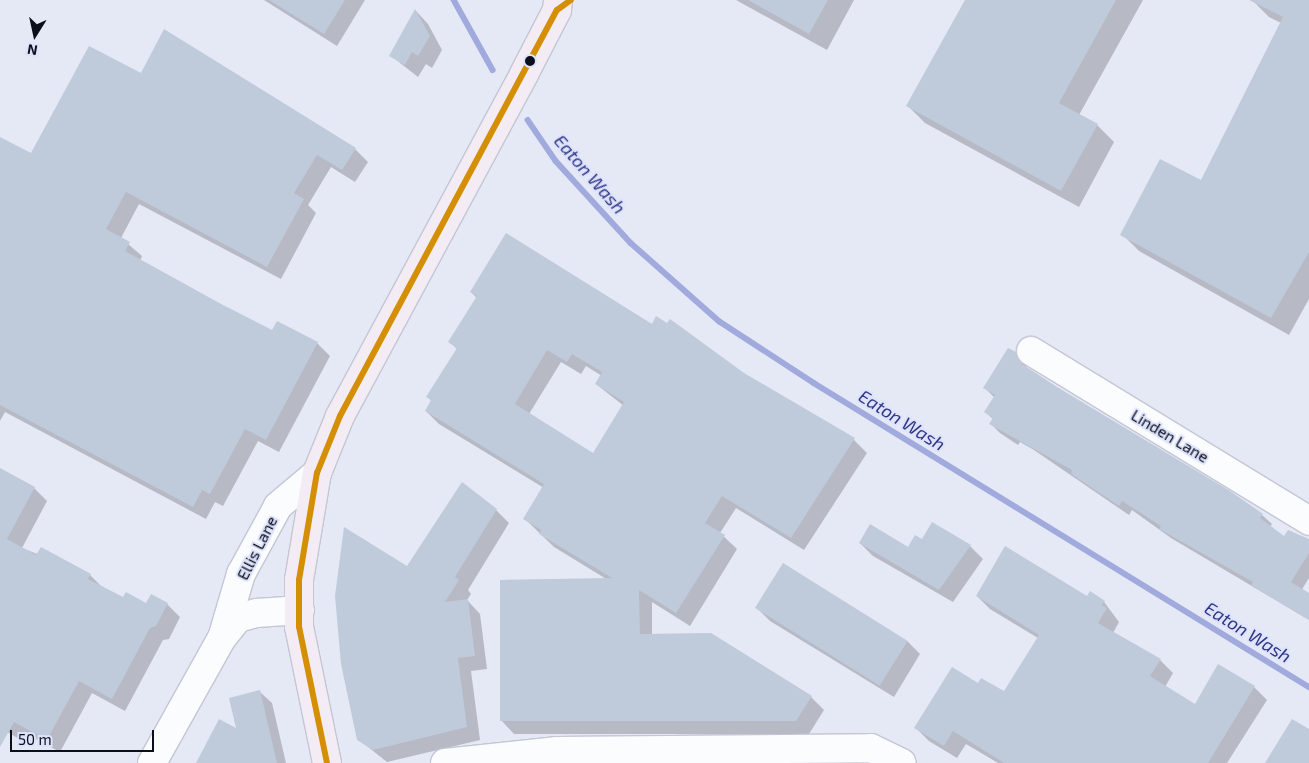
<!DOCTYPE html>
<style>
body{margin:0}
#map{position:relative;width:1309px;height:763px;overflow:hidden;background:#e5e8f5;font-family:"Exo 2",sans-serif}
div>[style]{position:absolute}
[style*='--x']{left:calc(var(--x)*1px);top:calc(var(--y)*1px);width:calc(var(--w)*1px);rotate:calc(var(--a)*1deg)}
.shadow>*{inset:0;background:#0003}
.stream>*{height:5.5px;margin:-2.75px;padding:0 2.75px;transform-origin:2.75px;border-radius:2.75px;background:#a0aadd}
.building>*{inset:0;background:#bfcadb;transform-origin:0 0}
.roads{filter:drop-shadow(1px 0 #c3c6d3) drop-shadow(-1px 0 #c3c6d3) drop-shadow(0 1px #c3c6d3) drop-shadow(0 -1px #c3c6d3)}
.minor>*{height:28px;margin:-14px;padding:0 14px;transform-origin:14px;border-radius:14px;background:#fbfcfe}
.major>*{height:28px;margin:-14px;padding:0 14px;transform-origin:14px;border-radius:14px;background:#f4ecf5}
.bus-1>*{height:6px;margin:-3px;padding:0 3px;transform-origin:3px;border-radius:3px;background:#d48f04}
.dots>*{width:14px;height:14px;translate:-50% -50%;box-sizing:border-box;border:2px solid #dee3fc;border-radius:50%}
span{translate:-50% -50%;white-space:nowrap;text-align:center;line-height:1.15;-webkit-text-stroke:4px #dee3fc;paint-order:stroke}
.street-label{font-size:16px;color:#0b0e1b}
.water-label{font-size:18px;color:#303686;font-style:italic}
.north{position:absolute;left:10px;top:10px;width:50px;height:50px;-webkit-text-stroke:4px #dee3fc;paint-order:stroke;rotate:190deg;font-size:14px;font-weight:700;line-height:20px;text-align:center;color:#0b0e1b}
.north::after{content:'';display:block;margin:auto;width:18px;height:22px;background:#0b0e1b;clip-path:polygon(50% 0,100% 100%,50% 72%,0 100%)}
.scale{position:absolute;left:10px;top:730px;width:144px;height:22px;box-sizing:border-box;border:2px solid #0b0e1b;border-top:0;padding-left:6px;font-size:15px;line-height:18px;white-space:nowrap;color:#0b0e1b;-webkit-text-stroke:4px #dee3fc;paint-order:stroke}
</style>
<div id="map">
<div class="shadow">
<div style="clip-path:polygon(264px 0,365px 0,337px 46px)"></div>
<div style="clip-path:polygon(736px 0,854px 0,827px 50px)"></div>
<div style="clip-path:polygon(966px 0,1143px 0,1079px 115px,1097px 125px,1114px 142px,1079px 207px,925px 123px,908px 106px)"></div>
<div style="clip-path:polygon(1252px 0,1309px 0,1309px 299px,1289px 335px,1139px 251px,1122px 234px,1201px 181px,1281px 23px,1269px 17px)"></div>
<div style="clip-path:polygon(416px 11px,428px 24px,442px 50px,432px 68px,426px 64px,418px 77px,390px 55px)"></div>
<div style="clip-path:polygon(141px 75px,355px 149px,368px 162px,355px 182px,331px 167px,308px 205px,316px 213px,281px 279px,139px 204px,121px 238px,142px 256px,140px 261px,272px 332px,317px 343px,330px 356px,279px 452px,258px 441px,223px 506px,215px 502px,206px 519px,5px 412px,0 421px,0 138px,32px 155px)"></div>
<div style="clip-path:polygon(evenodd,471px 292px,652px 325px,743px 374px,854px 440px,867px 453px,804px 550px,736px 508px,720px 533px,737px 549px,690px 626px,652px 602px,652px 635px,811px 697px,824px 710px,809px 734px,514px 734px,501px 720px,608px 580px,554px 547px,524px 518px,544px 488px,439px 424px,426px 411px,432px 402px,428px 397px,457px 349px,450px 342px,477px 298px,471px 292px,561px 362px,581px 374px,586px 366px,602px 376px,596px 384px,624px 406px,594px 455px,529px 414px,561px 362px)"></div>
<div style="clip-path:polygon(1015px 353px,1029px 370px,1262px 515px,1272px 524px,1270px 527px,1285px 538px,1309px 541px,1309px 578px,1301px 591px,1309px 604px,1309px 620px,1171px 538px,1132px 510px,1129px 515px,1034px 450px,1020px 442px,1018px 445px,1000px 433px,990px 423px,993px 419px,985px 412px,995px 398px,985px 388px)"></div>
<div style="clip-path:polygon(0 470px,34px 488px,47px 501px,22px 548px,90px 575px,103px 588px,124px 599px,147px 605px,151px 596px,167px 604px,180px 617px,169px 639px,163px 640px,125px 711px,92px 693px,60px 752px,27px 734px,23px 741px,0 728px)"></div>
<div style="clip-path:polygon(496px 510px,509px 523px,468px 590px,471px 594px,467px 600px,480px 614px,487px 669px,471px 671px,480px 740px,387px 762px,358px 739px,407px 568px)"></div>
<div style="clip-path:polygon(922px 541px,970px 546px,983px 559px,953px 602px,873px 556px,860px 543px,908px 549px)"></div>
<div style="clip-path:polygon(977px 596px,1087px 598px,1104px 602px,1119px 622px,1113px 633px,1160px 660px,1173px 673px,1165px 687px,1195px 705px,1219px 666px,1254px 687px,1267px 700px,1227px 763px,998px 763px,966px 744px,957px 758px,929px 741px,916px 728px,979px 685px,1005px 693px,1038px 638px,990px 609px)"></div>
<div style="clip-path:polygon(757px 608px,907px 641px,920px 654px,894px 697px,770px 621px)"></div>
<div style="clip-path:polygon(260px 692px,272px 703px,286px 763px,197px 763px,238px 730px)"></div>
</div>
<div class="stream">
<div style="--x:454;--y:0;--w:80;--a:60.9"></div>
<div style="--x:528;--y:120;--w:50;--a:55.7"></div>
<div style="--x:556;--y:161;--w:111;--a:47.6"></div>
<div style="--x:631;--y:243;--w:118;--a:41.6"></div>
<div style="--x:719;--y:321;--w:113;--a:33.1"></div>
<div style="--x:814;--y:383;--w:581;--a:31.56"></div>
</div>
<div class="building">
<div style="clip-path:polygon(269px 0,345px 0,324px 34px)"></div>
<div style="clip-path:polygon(748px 0,828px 0,809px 34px)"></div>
<div style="clip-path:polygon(965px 0,1116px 0,1059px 103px,1098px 124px,1061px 191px,906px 106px)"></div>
<div style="clip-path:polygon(1249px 0,1309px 0,1309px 252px,1271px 318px,1120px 235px,1160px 159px,1201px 180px,1283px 17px)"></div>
<div style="clip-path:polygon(415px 9px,430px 36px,418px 56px,412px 52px,405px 65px,389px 56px)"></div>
<div style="clip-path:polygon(164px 29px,356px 148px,342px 170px,317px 155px,294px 193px,304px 199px,267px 267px,126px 192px,106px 229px,130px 242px,125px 251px,223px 305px,272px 330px,277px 321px,318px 342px,266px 440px,245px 429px,210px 494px,202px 490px,193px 507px,0 405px,0 137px,31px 153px,89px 46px,141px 73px)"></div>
<div style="clip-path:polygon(evenodd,506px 233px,652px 324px,656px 316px,667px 323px,670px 319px,744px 373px,855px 438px,791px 538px,722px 496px,705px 523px,725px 535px,676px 613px,639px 590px,640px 634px,711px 633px,812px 696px,796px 721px,500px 721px,500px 580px,612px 578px,539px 534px,541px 530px,523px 519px,544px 484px,425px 411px,431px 400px,426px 397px,457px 348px,448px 342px,477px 296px,470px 292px,506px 233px,547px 350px,567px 362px,572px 354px,602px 372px,595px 384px,624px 402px,593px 453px,515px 404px,547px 350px)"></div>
<div style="clip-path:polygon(1008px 348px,1016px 352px,1022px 364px,1057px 387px,1230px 491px,1263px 514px,1260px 518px,1284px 536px,1288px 530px,1309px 539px,1309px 553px,1291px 582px,1309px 593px,1309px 620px,1251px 585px,1253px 582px,1159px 529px,1161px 526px,1122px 501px,1119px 506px,1071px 474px,1072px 470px,989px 424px,993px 418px,984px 412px,995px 395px,983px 388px)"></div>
<div style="clip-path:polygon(0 468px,35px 487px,7px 539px,36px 555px,41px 547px,91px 574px,88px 579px,123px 597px,126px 592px,146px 603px,151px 594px,168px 603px,156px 626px,150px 628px,112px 699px,79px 681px,47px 740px,14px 722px,0 747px)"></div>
<div style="clip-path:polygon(462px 482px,497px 509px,455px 577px,459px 580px,445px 602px,468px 599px,475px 656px,458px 658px,467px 727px,373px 750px,357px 740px,341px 664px,335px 596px,344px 527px,407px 566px)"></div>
<div style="clip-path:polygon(932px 522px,971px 545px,939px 590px,859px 543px,870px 524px,908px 547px,915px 535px,922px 539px)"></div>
<div style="clip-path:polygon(1005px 546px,1087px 596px,1090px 591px,1105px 601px,1102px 605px,1107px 608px,1098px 623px,1161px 659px,1150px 676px,1195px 704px,1218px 664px,1255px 686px,1208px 763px,1004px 763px,953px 731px,944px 746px,914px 728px,952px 667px,978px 683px,981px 678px,1004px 691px,1039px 635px,976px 596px)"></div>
<div style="left:783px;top:563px;width:147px;height:53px;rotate:32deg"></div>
<div style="clip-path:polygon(260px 690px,277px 763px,196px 763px,219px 719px,236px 728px,229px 698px)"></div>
<div style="clip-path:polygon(1292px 719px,1309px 729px,1309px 763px,1265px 763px)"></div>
</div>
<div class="roads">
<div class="minor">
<div style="--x:1031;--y:351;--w:326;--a:31.4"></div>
<div style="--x:223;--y:635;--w:64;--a:-73.6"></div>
<div style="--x:241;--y:574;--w:77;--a:-61.4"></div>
<div style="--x:278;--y:506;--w:51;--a:-40.2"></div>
<div style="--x:152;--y:763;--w:143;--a:-60.8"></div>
<div style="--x:222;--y:638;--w:26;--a:-51"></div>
<div style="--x:238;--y:618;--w:20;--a:-15"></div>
<div style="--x:257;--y:613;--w:43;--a:-4"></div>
<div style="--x:445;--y:763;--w:113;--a:-6.1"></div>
<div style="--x:557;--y:751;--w:314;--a:-0.5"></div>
<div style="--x:871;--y:748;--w:34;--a:26"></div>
</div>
<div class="major">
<div style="--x:327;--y:763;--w:139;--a:-101.6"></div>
<div style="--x:299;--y:627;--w:47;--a:-90"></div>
<div style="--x:299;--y:580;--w:109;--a:-80.5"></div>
<div style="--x:317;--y:473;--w:61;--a:-68"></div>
<div style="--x:340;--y:416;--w:388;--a:-61.7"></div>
<div style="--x:524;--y:74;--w:72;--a:-62.7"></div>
<div style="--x:557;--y:10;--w:10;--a:-84"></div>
</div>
</div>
<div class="bus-1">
<div style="--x:327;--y:763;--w:139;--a:-101.6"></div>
<div style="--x:299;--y:627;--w:47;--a:-90"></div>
<div style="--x:299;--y:580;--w:109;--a:-80.5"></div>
<div style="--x:317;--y:473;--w:61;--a:-68"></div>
<div style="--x:340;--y:416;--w:460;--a:-61.9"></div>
<div style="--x:557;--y:10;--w:17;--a:-36"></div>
</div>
<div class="dots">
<div style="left:530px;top:61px;background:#0b0e1b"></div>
</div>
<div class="street-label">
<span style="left:1170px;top:436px;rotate:31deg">Linden Lane</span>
<span style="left:257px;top:548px;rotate:-63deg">Ellis Lane</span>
</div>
<div class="water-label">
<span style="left:590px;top:174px;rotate:49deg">Eaton Wash</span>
<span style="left:902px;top:420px;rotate:32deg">Eaton Wash</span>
<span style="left:1248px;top:632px;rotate:32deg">Eaton Wash</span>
</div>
<div class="north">N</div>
<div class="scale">50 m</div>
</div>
